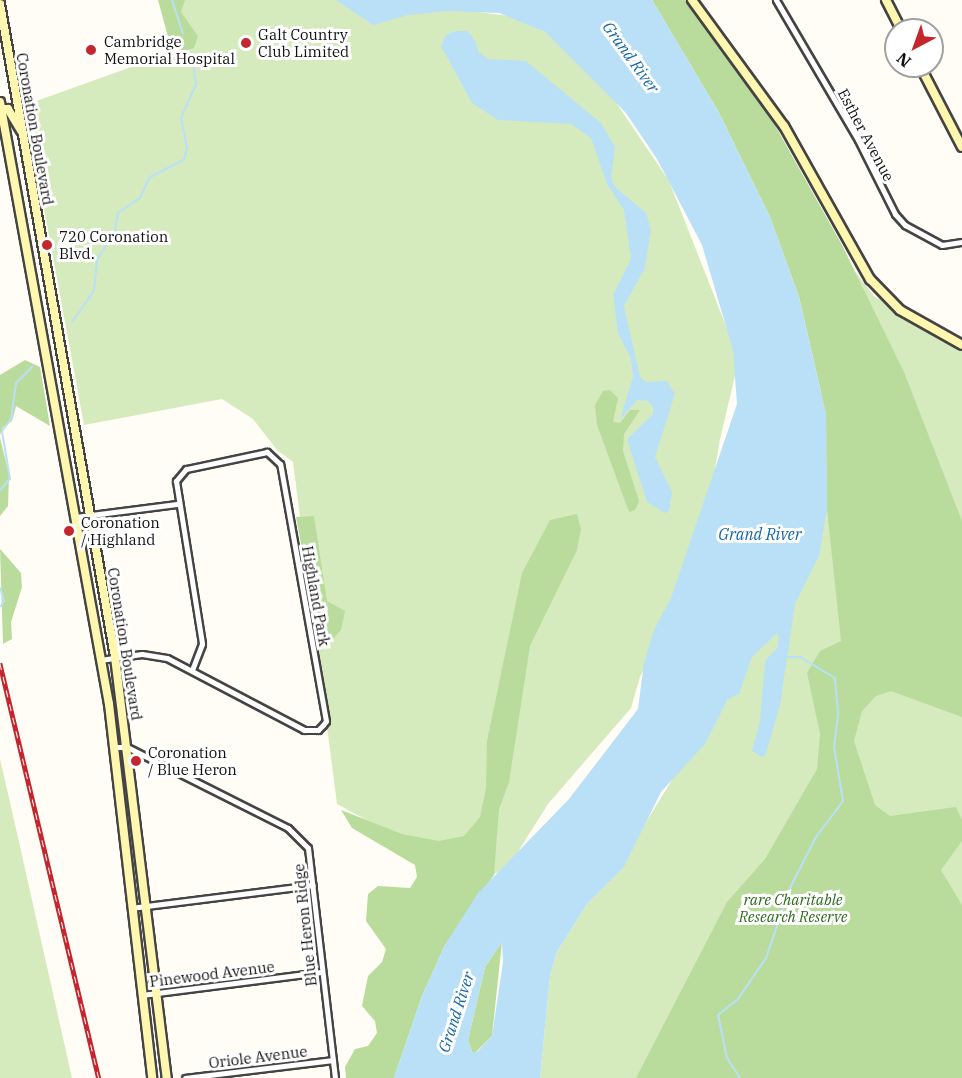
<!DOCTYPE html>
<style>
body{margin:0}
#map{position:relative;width:962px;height:1078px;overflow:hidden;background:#fffdf5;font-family:"IBM Plex Serif",serif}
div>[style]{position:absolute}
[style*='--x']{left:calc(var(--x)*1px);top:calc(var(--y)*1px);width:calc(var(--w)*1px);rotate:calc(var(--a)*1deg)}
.green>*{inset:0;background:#d5ebbd}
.forest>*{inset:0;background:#b9dc9c}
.water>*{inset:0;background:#b9e0f7}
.stream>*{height:2px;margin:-1px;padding:0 1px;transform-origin:1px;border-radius:1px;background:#b9e0f7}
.roads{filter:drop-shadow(2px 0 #444) drop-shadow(-2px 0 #444) drop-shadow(0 2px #444) drop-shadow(0 -2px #444)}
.street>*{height:5px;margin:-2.5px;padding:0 2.5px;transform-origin:2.5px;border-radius:2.5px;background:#fff}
.secondary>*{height:8px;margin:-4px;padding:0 4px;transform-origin:4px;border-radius:4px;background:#fff6b0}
.rail>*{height:4.5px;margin-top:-2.25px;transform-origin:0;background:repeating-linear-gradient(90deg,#fff 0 7px,#c4262e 0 14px);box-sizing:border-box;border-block:2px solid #c4262e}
.dots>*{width:16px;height:16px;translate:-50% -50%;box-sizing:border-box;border:3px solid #fff;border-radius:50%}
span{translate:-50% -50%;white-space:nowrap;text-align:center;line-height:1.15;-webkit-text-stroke:6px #fff;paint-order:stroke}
.poi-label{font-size:15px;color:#111}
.left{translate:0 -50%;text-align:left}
.street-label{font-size:15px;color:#111}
.park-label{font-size:15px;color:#2f6b1f;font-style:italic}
.water-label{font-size:16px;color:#1768a6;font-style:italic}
.north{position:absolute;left:884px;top:18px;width:60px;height:60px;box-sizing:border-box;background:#fff;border:2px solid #a0a0a0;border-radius:50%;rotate:221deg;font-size:16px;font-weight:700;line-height:24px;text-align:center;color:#111}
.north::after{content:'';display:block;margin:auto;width:21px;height:27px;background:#c4262e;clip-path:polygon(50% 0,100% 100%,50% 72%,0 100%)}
</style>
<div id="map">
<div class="green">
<div style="clip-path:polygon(182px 0,386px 0,509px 16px,545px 32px,594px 70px,669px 181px,739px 359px,720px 439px,699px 565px,640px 677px,631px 708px,548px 804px,507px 869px,478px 880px,337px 804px,293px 462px,277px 450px,253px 419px,222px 399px,84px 425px,25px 105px,165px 55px)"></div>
<div style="clip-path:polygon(854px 270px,874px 296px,962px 347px,962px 1078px,540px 1078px,550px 976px,557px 952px,587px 904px,609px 882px,672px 780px,863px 288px)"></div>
<div style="clip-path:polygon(0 759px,12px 811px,72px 1078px,0 1078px)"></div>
</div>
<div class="forest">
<div style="clip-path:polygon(158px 0,185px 0,181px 12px,198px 36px,194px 48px,180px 52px,170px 44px)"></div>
<div style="clip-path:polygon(652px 0,685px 0,767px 111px,842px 245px,904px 372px,962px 521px,962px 717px,891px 691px,876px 696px,862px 711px,854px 741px,875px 805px,890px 816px,956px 807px,962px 820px,962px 841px,941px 870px,962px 905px,962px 1078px,636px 1078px,727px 902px,765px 859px,817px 769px,820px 734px,807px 673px,820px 651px,841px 641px,827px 509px,826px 414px,799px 297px,770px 217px,718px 111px)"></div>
<div style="clip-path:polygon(25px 360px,40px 367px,50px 426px,16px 406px,12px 421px,3px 427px,0 435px,0 375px)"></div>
<div style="clip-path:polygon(610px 390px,618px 398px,613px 422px,620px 423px,630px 410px,640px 410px,624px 434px,623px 451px,639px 501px,635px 510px,629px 512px,597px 425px,595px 405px,603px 391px)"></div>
<div style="clip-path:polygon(0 438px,9px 474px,8px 506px,0 516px)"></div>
<div style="clip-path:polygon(577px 514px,581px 529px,577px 550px,530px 646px,509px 782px,499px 809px,494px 875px,445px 945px,422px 996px,394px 1078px,346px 1078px,345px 1067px,355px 1049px,368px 1046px,377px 1033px,375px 1021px,362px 1006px,368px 976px,382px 962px,386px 949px,366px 921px,368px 894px,378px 886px,410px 888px,417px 877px,415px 865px,352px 828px,341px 810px,402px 834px,439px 841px,464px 836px,480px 817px,486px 788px,487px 741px,522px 573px,550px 520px)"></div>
<div style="clip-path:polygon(314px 516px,327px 601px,345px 611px,341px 630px,321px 652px,296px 517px)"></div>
<div style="clip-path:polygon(0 549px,21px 573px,22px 587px,11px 622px,12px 639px,3px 644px)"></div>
<div style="clip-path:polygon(502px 942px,492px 1036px,476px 1052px,472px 1052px,468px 1040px,485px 967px)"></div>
</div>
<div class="water">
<div style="clip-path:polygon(evenodd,336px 0,652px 0,718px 111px,770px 217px,799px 297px,826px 414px,827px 509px,819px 556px,795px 604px,780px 705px,766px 754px,762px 757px,752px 751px,760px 721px,765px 661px,778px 647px,778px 632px,752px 657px,739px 694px,728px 699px,705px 744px,661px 792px,624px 867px,587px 904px,557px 952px,550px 976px,540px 1078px,394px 1078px,422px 996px,445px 945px,478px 893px,569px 799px,638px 709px,644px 663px,654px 630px,671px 598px,737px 404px,733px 350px,702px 245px,657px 159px,626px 113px,545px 32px,499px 13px,448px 11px,408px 15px,373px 25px,336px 0,502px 942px,503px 962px,492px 1036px,477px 1052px,472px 1052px,468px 1040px,485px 967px,502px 942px)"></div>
<div style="clip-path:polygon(456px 31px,467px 31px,473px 37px,479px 52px,488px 59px,526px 61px,601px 123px,615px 147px,611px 177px,615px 187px,646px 213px,651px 229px,645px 268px,624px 306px,640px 377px,646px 382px,667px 381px,675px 394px,655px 457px,672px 492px,669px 511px,665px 513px,647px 502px,627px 439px,653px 414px,653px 407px,648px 401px,637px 400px,620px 420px,633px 377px,631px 359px,618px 333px,613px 295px,631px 259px,624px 210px,607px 184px,591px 138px,571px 124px,498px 120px,472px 103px,441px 46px,446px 35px)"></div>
</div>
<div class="stream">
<div style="--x:172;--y:0;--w:35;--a:72"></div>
<div style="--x:72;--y:322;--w:39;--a:-55"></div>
<div style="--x:94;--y:290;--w:30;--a:-84"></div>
<div style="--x:97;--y:260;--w:34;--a:-58"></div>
<div style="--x:115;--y:231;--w:18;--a:-81"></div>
<div style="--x:118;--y:213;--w:27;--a:-34"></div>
<div style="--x:140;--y:198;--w:23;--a:-65"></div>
<div style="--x:150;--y:177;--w:38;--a:-27"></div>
<div style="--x:184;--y:160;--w:12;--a:-76"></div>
<div style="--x:187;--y:148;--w:31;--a:-101"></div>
<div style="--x:181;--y:118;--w:36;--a:-66"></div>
<div style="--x:196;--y:85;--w:24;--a:-97"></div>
<div style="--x:0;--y:490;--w:15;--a:-48"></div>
<div style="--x:10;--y:479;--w:49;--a:-99.5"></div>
<div style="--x:2;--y:431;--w:15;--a:-53"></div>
<div style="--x:11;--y:419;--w:36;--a:-82"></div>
<div style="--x:16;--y:383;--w:23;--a:-45"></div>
<div style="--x:0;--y:588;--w:13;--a:72"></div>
<div style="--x:4;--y:600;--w:7;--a:117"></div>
<div style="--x:740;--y:1078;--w:24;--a:-123"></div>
<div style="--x:727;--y:1058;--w:44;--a:-101.8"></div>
<div style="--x:718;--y:1015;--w:26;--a:-39"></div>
<div style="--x:738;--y:999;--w:50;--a:-55.7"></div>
<div style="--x:766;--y:958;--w:76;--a:-70.9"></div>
<div style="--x:791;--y:886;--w:55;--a:-63"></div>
<div style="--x:816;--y:837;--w:45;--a:-53.1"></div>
<div style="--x:843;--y:801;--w:55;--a:-99.5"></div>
<div style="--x:834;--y:747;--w:34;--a:-83"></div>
<div style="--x:838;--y:713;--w:35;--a:-95"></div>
<div style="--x:835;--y:678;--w:41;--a:-149"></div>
<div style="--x:800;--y:657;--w:13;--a:180"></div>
</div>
<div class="roads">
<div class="street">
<div style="--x:776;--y:0;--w:162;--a:59.6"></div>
<div style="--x:858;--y:140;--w:83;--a:63.4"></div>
<div style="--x:895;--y:214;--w:15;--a:48"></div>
<div style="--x:905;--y:225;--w:42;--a:28.4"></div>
<div style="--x:942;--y:245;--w:20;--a:-9"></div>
<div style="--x:76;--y:517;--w:103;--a:-7.3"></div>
<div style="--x:100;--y:660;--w:42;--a:-8.1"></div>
<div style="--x:142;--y:654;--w:25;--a:9"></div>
<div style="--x:167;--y:658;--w:155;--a:27.7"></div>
<div style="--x:304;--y:730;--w:14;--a:0"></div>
<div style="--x:318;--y:730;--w:7;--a:-45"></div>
<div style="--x:323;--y:725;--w:5;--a:-53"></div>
<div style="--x:326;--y:721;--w:261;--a:-100.1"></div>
<div style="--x:280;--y:464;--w:18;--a:-137"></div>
<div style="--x:267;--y:452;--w:83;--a:168.1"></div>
<div style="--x:186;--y:469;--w:16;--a:130"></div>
<div style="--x:176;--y:481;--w:165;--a:80.9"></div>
<div style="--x:202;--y:644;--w:28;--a:111"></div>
<div style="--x:113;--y:747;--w:14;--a:0"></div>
<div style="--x:127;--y:747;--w:180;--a:26.7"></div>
<div style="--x:288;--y:828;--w:28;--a:45"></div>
<div style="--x:308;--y:848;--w:232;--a:83.3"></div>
<div style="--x:131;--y:908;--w:183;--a:-7.2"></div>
<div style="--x:142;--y:995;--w:180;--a:-7.3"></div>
<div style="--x:185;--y:1078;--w:149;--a:-6.9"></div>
</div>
<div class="secondary">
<div style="--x:692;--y:0;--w:156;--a:53.9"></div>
<div style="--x:784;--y:126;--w:176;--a:60.7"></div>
<div style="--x:870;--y:279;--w:43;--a:45.9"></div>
<div style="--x:900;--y:310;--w:71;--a:29.4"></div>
<div style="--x:886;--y:0;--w:34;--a:63"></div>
<div style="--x:0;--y:4;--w:663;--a:80.01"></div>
<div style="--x:115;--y:657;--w:424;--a:83"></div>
<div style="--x:920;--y:66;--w:91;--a:62.6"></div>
<div style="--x:0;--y:102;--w:612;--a:79.74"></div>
<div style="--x:109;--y:704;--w:376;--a:83.4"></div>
<div style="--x:1;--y:109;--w:7;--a:0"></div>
<div style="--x:8;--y:109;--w:26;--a:59"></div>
</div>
</div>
<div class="rail">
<div style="--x:0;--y:663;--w:427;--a:76.6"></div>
</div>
<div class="dots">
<div style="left:246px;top:43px;background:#c4262e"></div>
<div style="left:91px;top:50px;background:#c4262e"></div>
<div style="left:47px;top:245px;background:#c4262e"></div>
<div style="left:69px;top:531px;background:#c4262e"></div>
<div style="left:136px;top:761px;background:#c4262e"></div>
</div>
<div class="poi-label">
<span class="left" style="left:258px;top:43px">Galt Country<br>Club Limited</span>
<span class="left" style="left:104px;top:50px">Cambridge<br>Memorial Hospital</span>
<span class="left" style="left:59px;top:245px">720 Coronation<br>Blvd.</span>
<span class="left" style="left:81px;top:531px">Coronation<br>/ Highland</span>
<span class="left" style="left:148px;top:761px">Coronation<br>/ Blue Heron</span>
</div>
<div class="street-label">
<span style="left:35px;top:129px;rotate:80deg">Coronation Boulevard</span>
<span style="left:866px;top:135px;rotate:62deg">Esther Avenue</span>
<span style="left:316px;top:596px;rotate:80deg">Highland Park</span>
<span style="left:125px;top:644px;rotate:81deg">Coronation Boulevard</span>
<span style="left:305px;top:925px;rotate:-96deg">Blue Heron Ridge</span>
<span style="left:212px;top:974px;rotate:-7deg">Pinewood Avenue</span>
<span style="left:258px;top:1057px;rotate:-7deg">Oriole Avenue</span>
</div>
<div class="park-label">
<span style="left:793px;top:908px">rare Charitable<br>Research Reserve</span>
</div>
<div class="water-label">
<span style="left:631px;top:57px;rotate:54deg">Grand River</span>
<span style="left:760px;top:534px">Grand River</span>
<span style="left:456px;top:1012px;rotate:-72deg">Grand River</span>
</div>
<div class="north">N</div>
</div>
